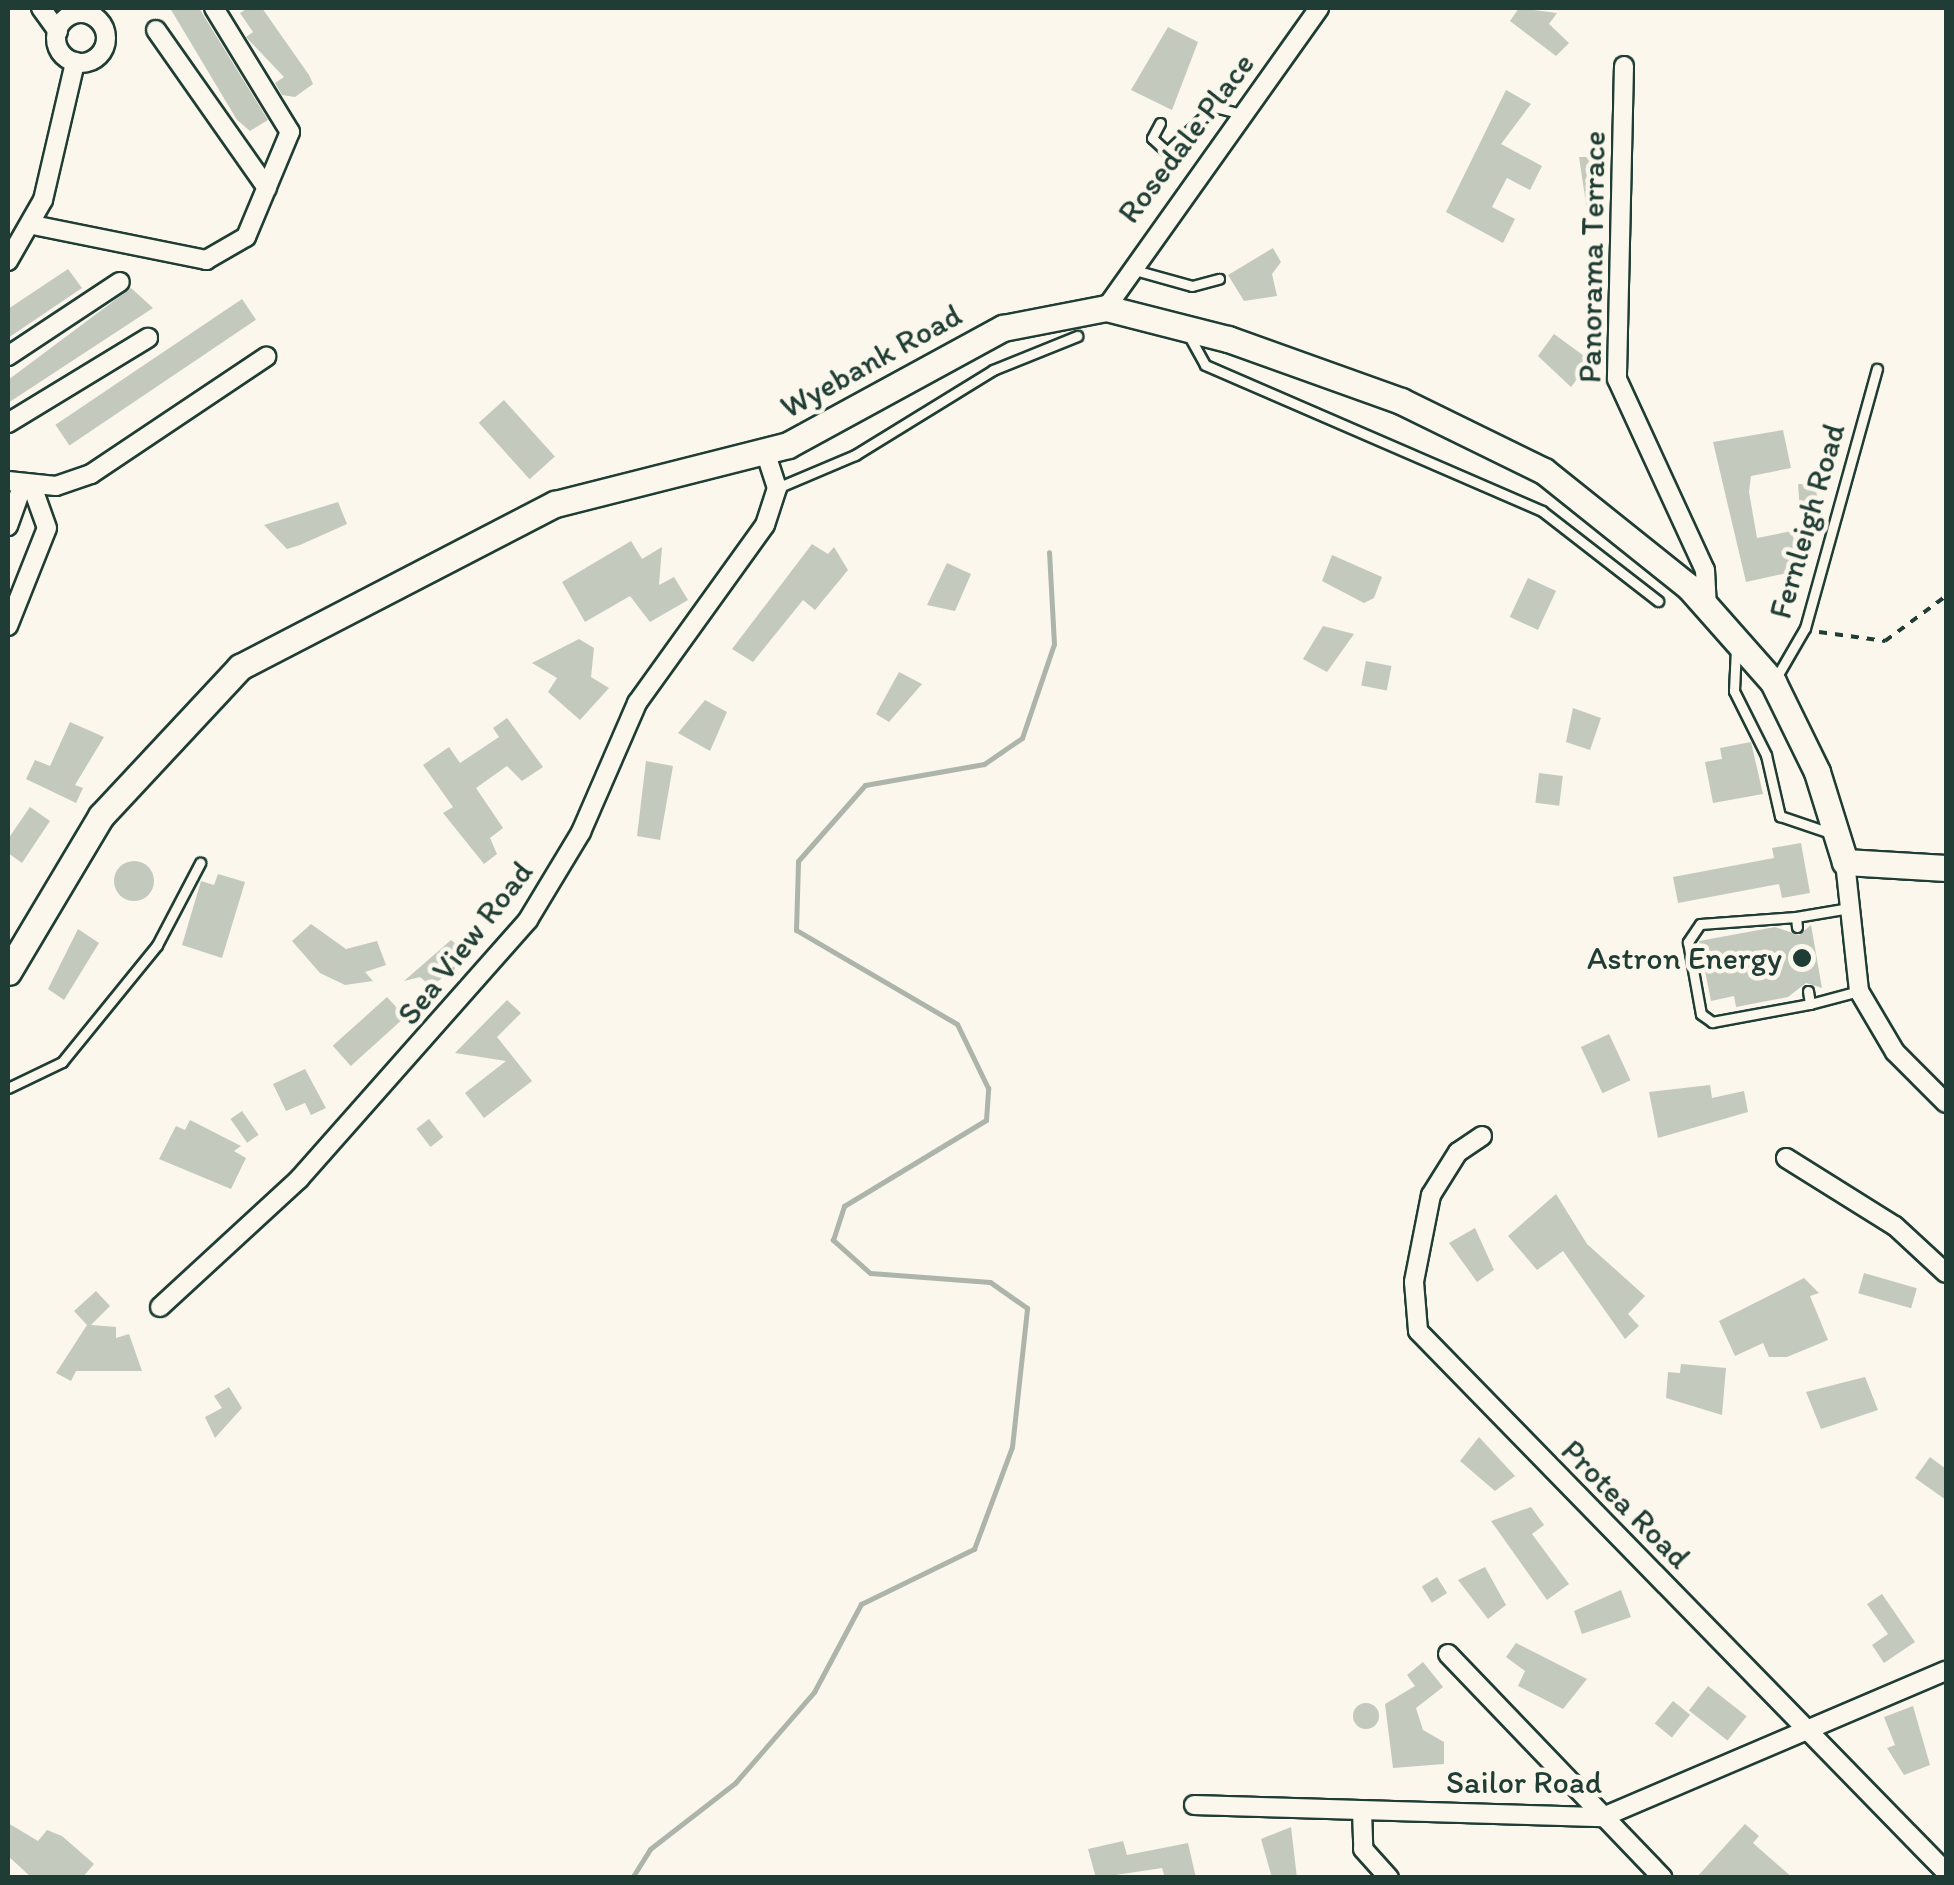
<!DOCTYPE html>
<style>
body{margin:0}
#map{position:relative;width:1954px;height:1885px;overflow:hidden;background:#fbf7ec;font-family:Itim,sans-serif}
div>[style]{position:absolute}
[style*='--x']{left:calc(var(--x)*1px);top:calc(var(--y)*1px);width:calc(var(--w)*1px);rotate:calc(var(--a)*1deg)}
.stream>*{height:5px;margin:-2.5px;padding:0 2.5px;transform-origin:2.5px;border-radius:2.5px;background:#adb4aa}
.building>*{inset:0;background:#c4c9be;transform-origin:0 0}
.round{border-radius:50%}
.path>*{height:4px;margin-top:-2px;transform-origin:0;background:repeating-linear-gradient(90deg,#1f3d34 0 8px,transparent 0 16px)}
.roads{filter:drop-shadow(2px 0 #1f3d34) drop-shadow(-2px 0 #1f3d34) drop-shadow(0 2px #1f3d34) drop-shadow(0 -2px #1f3d34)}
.service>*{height:9px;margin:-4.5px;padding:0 4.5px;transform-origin:4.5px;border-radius:4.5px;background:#fbf7ec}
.minor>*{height:18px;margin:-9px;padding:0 9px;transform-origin:9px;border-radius:9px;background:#fbf7ec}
.minor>.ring{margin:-9px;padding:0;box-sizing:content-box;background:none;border:18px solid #fbf7ec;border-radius:50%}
.secondary>*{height:25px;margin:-12.5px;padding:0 12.5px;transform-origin:12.5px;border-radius:12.5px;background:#fbf7ec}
.dots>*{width:28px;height:28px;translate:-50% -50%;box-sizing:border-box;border:5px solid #fbf7ec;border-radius:50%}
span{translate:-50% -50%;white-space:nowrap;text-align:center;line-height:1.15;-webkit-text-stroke:9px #fbf7ec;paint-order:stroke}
.street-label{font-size:32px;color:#1f3d34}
.poi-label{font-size:32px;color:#1f3d34}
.right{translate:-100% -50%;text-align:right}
.frame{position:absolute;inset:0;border:10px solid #1f3d34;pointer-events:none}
</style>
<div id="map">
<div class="stream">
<div style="--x:632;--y:1878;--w:34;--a:-58"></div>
<div style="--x:650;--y:1849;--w:108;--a:-37.8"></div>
<div style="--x:735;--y:1783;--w:121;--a:-49"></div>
<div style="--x:814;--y:1692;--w:100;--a:-61.9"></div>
<div style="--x:861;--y:1604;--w:126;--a:-26"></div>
<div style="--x:974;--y:1549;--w:109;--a:-69.6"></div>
<div style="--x:1012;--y:1447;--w:140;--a:-83.8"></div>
<div style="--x:1027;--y:1308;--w:45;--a:-144.9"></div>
<div style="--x:990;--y:1282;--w:120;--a:-175.7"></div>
<div style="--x:870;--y:1273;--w:50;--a:-138.3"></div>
<div style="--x:833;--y:1240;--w:36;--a:-72"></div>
<div style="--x:844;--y:1206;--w:166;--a:-31.2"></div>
<div style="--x:986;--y:1120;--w:32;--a:-86"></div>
<div style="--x:988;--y:1088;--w:71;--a:-115.8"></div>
<div style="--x:957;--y:1024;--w:186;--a:-149.7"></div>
<div style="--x:796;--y:930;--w:69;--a:-88.3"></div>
<div style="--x:798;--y:861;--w:101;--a:-48.6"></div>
<div style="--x:865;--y:785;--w:121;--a:-10"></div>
<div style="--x:984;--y:764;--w:46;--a:-34.4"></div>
<div style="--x:1022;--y:738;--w:99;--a:-71.2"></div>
<div style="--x:1054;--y:644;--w:92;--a:-93.1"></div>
</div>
<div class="building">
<div style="clip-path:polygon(170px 8px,199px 8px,268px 120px,250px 131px,237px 120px)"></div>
<div style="clip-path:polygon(248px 8px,262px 8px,309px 75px,313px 84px,295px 97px,282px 95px,275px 83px,284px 77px,246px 37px,253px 32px,240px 13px)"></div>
<div style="clip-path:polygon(1519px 8px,1557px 13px,1549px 24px,1569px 43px,1556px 56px,1510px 21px)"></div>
<div style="clip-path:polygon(1168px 27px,1198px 42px,1172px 110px,1131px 90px)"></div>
<div style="clip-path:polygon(1506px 90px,1531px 104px,1501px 144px,1542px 166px,1530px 190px,1507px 178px,1492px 207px,1515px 219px,1503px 243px,1446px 212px)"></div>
<div style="clip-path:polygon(1579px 157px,1604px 157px,1604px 210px,1587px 210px)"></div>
<div style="clip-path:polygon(1273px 248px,1281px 262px,1272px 274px,1277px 296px,1244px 301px,1228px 275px)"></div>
<div style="clip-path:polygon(68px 269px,82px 288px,8px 338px,8px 309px)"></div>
<div style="clip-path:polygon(131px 288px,153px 308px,8px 403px,8px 380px)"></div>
<div style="left:242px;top:299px;width:25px;height:225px;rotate:56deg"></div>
<div style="clip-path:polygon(1554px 334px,1591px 361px,1571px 387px,1538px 356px)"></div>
<div style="left:504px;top:400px;width:76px;height:34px;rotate:48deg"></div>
<div style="clip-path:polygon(1783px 430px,1791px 468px,1751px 476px,1749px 492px,1757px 538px,1792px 531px,1800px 570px,1746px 582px,1713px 442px)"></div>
<div style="left:1816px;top:483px;width:27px;height:18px;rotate:86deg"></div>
<div style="clip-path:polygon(338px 502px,347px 524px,300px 545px,287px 549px,264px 525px)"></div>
<div style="clip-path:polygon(631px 541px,642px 559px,662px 547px,659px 585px,674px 577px,688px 600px,650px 622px,630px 596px,585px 622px,562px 582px)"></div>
<div style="clip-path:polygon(812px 544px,828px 554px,834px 547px,848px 570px,815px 610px,803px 600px,753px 662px,732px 649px)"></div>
<div style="clip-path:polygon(1332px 555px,1382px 577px,1374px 598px,1364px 603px,1322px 581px)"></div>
<div style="clip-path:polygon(947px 563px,971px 574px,955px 611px,927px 605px)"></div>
<div style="left:1528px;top:578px;width:31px;height:43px;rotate:25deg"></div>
<div style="clip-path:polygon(1323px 626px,1354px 634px,1327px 672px,1303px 659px)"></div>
<div style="clip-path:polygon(579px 639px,594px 648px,591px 677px,609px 688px,580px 720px,548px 692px,557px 678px,532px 663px)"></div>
<div style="left:1366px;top:661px;width:26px;height:25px;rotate:11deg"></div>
<div style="clip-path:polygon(899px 672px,922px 684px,889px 722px,876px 714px)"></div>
<div style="clip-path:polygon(705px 700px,727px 712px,710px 751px,678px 733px)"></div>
<div style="clip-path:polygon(1573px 708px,1601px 718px,1590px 750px,1566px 742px)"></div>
<div style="clip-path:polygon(507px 718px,543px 767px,522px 781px,507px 766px,476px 788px,503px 828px,490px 838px,497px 854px,484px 864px,443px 813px,453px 807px,423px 765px,449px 747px,460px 763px,499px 737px,493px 728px)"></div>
<div style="clip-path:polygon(70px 722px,104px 737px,75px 785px,83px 788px,76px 803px,26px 779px,35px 760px,50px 766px)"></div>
<div style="clip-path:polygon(1751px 742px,1763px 794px,1713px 803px,1705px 762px,1722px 759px,1720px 748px)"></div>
<div style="clip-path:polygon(646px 761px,673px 766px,660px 840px,637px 836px)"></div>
<div style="left:1539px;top:773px;width:24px;height:30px;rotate:7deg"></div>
<div style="clip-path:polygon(30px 807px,50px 821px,22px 863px,8px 853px,8px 839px)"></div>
<div style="clip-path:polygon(1801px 843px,1810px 893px,1782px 898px,1779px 884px,1678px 903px,1673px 877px,1774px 858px,1772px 848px)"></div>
<div class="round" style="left:114px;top:861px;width:40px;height:40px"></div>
<div style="clip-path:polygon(218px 874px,245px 882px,222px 958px,182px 945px,201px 881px,214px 885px)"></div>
<div style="clip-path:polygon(311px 924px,346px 949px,377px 941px,386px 965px,365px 972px,373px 981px,345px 985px,320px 973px,292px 941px)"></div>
<div style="clip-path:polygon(1811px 925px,1822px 988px,1806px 983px,1788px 997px,1736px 1007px,1734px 996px,1711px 1001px,1699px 941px,1775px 927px,1799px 935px)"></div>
<div style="clip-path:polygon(78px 929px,99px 943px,64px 1000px,48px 989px)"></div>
<div style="clip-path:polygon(451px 940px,467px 953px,454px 970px,431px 986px,420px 977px,404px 981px)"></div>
<div style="left:387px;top:997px;width:27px;height:73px;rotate:48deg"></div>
<div style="clip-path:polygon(507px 1000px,521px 1013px,497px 1037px,532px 1081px,484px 1118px,465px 1093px,506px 1061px,455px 1053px)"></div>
<div style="left:1609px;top:1034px;width:51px;height:31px;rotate:65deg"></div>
<div style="clip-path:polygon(305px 1069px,326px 1108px,311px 1115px,305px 1103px,286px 1111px,273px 1084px)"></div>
<div style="clip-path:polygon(1710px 1085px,1712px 1098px,1744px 1091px,1748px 1112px,1658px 1138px,1649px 1092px)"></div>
<div style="left:242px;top:1111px;width:29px;height:14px;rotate:55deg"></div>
<div style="left:429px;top:1119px;width:23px;height:16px;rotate:52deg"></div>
<div style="clip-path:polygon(190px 1120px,241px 1146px,234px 1151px,246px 1158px,231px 1189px,159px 1159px,176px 1126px,185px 1130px)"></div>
<div style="clip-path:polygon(1556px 1194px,1587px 1244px,1645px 1296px,1628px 1314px,1639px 1326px,1625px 1339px,1563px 1251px,1537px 1270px,1508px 1236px)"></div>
<div style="clip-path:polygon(1475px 1228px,1494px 1270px,1477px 1282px,1449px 1243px)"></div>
<div style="left:1864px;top:1273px;width:55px;height:21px;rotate:16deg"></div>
<div style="clip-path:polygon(1804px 1278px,1819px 1293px,1810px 1296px,1828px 1340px,1787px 1357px,1769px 1357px,1763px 1343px,1735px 1356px,1719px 1321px)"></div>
<div style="clip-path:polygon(96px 1291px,110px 1306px,91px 1325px,116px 1327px,116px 1338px,129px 1334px,142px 1371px,76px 1371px,71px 1381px,56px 1373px,87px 1325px,74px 1311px)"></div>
<div style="clip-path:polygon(1681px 1364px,1726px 1368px,1722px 1415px,1666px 1398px,1668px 1372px,1680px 1373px)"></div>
<div style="clip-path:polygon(1865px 1377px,1878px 1410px,1821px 1429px,1806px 1392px)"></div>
<div style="clip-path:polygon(229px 1387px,242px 1408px,215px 1438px,205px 1417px,222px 1408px,214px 1396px)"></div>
<div style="clip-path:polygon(1479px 1437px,1515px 1476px,1495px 1491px,1460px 1461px)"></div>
<div style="clip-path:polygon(1930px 1457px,1946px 1469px,1946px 1500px,1915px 1478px)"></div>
<div style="clip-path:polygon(1531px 1507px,1544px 1525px,1532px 1534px,1569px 1584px,1547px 1600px,1491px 1521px)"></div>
<div style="clip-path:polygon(1485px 1567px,1506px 1605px,1488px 1619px,1458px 1580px)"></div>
<div style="left:1437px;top:1577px;width:19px;height:18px;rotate:58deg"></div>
<div style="clip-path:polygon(1621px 1590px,1631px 1617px,1582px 1634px,1574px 1611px)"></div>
<div style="clip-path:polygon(1882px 1594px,1915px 1642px,1884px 1663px,1872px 1645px,1888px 1634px,1867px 1604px)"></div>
<div style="clip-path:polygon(1516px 1643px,1587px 1679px,1563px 1709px,1518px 1686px,1525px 1671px,1506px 1657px)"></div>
<div style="clip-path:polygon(1423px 1662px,1443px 1687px,1416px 1708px,1423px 1730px,1444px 1742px,1444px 1764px,1393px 1768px,1385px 1704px,1415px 1686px,1407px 1675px)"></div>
<div style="left:1708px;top:1686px;width:49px;height:31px;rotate:38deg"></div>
<div style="left:1673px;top:1701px;width:22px;height:29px;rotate:39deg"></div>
<div class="round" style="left:1353px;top:1703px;width:26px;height:26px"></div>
<div style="clip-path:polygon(1913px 1706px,1930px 1765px,1904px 1775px,1887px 1748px,1895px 1745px,1884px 1717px)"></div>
<div style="clip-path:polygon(8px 1823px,38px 1841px,47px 1830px,62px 1836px,94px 1864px,82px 1878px,32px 1878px,8px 1856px)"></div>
<div style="clip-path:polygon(1745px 1824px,1759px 1836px,1753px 1843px,1793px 1878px,1696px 1878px)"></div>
<div style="clip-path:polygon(1291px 1827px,1297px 1878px,1272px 1878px,1261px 1839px)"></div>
<div style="clip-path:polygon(1123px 1841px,1127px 1855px,1188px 1843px,1196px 1878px,1165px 1878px,1162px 1868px,1096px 1878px,1088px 1849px)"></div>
</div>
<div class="path">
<div style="--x:1819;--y:632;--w:67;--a:7.8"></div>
<div style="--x:1885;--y:641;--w:76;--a:-36.4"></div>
</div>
<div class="roads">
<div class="service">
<div style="--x:1160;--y:123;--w:17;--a:118"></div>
<div style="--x:1152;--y:138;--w:21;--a:43"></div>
<div style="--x:1167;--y:152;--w:65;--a:-43.8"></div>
<div style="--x:1214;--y:107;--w:30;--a:14"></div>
<div style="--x:1131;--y:269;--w:63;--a:15.6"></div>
<div style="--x:1192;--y:286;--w:28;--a:-15"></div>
<div style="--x:1188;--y:334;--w:35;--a:61"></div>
<div style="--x:1205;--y:365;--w:367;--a:23.4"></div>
<div style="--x:1542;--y:511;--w:147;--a:37.8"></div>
<div style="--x:777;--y:488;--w:85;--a:-22.9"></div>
<div style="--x:855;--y:455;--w:162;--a:-31.6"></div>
<div style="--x:993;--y:370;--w:91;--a:-22"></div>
<div style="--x:1736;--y:648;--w:43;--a:92.7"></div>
<div style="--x:1734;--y:691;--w:72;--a:63.4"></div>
<div style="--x:1766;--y:755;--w:63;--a:77.1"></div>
<div style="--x:1780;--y:816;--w:53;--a:18.8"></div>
<div style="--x:1776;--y:678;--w:58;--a:-59.9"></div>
<div style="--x:1805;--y:628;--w:269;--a:-74.5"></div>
<div style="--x:1796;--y:917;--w:96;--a:175.8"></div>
<div style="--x:1700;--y:924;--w:22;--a:124"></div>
<div style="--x:1688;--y:942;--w:73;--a:79.8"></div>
<div style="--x:1701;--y:1014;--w:14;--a:36"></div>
<div style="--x:1712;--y:1022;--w:100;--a:-10.4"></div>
<div style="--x:1797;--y:927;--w:10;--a:-96"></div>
<div style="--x:1796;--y:917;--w:54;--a:-9.6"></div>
<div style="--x:1808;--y:991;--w:13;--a:81"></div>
<div style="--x:1810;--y:1004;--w:51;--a:-14.9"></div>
<div style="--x:8;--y:1088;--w:60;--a:-25.7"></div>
<div style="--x:62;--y:1062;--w:151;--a:-50.9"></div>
<div style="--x:157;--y:945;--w:93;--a:-62.3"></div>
</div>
<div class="minor">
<div style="--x:41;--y:8;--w:29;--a:54"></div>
<div class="ring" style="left:56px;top:13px;width:32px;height:32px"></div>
<div style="--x:156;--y:30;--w:193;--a:54.9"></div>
<div style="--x:1624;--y:66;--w:313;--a:91.3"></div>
<div style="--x:1617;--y:379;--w:210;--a:65.3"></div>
<div style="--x:1705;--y:570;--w:37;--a:87"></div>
<div style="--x:33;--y:225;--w:177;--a:11.4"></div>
<div style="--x:206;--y:260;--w:46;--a:-29.9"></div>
<div style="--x:246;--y:237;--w:114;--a:-67.3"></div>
<div style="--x:290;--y:132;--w:145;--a:-121.5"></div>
<div style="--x:8;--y:261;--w:70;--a:-60.2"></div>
<div style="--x:43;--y:200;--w:142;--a:-76.9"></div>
<div style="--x:1106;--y:308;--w:368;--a:-54.6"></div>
<div style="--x:8;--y:356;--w:134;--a:-33.5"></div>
<div style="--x:8;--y:423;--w:164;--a:-31.3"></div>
<div style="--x:8;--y:481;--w:48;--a:5.9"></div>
<div style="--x:56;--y:486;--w:37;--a:-19"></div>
<div style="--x:91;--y:474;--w:211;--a:-33.8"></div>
<div style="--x:8;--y:526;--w:45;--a:-70.3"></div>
<div style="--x:8;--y:626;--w:105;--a:-68.3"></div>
<div style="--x:47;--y:528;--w:45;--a:-109.7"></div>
<div style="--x:1845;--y:862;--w:130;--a:83.8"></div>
<div style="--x:1859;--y:991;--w:71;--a:59.5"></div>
<div style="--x:1895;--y:1052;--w:72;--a:45"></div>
<div style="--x:1482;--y:1136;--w:29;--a:146"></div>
<div style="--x:1458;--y:1152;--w:51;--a:122.1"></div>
<div style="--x:1431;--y:1195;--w:89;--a:101.1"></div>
<div style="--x:1414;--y:1282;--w:49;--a:85.3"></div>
<div style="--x:1418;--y:1331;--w:756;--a:45.7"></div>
<div style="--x:1786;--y:1158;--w:128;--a:32"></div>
<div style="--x:1895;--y:1226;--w:69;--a:42.7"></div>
<div style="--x:160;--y:1307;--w:189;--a:-42.6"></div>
<div style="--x:299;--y:1179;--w:346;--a:-48.5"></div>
<div style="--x:528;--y:920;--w:103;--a:-58.9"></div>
<div style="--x:581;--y:832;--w:141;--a:-66.5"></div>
<div style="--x:637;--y:703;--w:219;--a:-54.3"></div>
<div style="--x:765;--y:525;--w:39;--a:-72"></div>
<div style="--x:777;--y:488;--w:39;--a:-108"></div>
<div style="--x:1448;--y:1654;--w:310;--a:46.2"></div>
<div style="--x:1194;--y:1805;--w:409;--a:1.7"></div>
<div style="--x:1603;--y:1817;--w:373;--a:-23.1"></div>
<div style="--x:1362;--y:1811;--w:38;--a:88"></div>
<div style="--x:1363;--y:1849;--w:39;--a:48"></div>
</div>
<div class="secondary">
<div style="--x:8;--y:972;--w:182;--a:-59.2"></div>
<div style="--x:101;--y:816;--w:204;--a:-47"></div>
<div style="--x:240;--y:667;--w:355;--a:-27.4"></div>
<div style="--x:555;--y:504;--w:240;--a:-14.2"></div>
<div style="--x:788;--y:445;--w:245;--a:-28.6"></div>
<div style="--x:1003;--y:328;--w:105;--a:-11"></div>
<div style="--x:1106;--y:308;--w:126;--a:14.3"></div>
<div style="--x:1228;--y:339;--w:184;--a:19.7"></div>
<div style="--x:1401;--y:401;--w:159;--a:26.1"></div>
<div style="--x:1544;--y:471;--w:186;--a:38.7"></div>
<div style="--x:1689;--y:587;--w:127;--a:48.5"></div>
<div style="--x:1773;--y:682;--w:100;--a:63.9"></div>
<div style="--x:1817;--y:772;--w:94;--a:72.7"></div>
<div style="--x:1845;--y:862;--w:101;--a:3.4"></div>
</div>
</div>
<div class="dots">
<div style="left:1802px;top:958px;background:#1f3d34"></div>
</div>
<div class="street-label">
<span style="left:1186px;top:138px;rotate:-53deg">Rosedale Place</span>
<span style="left:1592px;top:257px;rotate:-89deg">Panorama Terrace</span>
<span style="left:871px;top:361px;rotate:-29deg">Wyebank Road</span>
<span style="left:1807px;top:521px;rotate:-74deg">Fernleigh Road</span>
<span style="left:465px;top:943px;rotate:-52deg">Sea View Road</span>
<span style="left:1626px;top:1504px;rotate:45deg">Protea Road</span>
<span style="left:1524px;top:1782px">Sailor Road</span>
</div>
<div class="poi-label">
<span class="right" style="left:1782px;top:958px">Astron Energy</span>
</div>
<div class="frame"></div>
</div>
